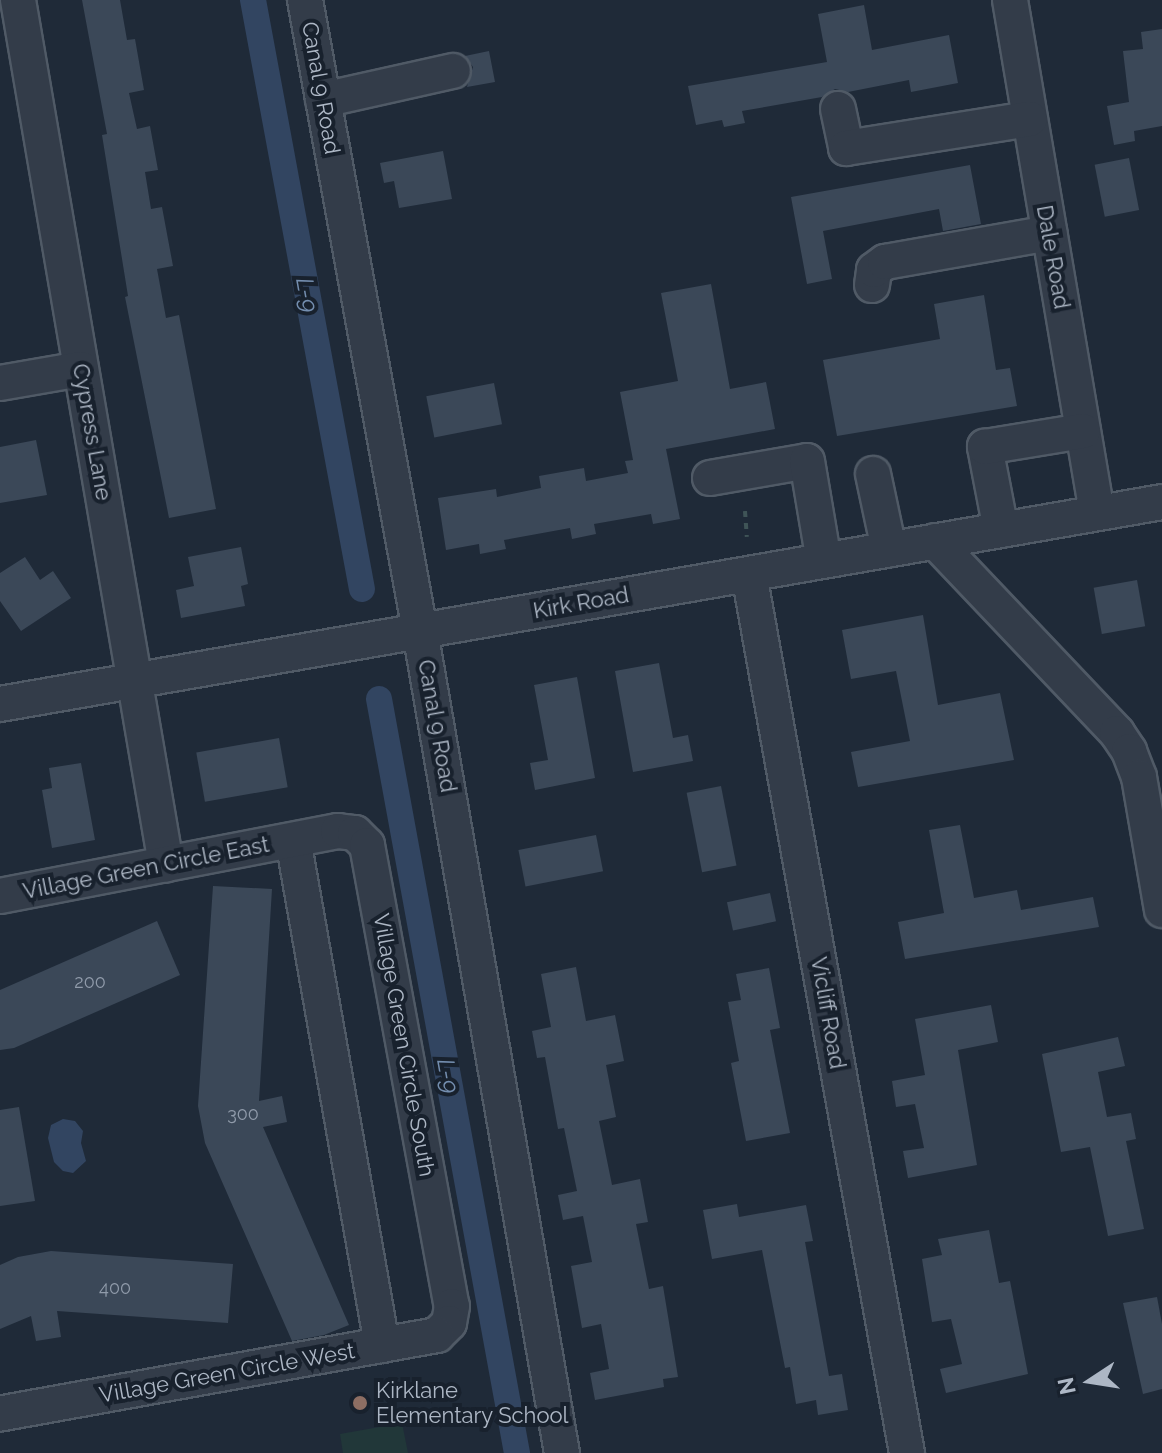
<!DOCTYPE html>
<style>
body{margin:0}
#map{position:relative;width:1162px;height:1453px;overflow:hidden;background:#1f2a38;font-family:Raleway,sans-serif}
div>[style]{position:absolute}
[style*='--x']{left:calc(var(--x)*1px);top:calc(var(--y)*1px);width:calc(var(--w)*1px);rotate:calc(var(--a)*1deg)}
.green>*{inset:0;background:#213739}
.water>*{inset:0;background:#324561}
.canal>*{height:26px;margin:-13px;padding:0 13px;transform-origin:13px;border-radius:13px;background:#324561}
.building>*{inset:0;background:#3b4858;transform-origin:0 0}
.path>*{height:4px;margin-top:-2px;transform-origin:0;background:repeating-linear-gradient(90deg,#3f5457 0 6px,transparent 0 12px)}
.roads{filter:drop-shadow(2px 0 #505a66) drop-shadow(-2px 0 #505a66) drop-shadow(0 2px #505a66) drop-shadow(0 -2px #505a66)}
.minor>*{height:34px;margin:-17px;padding:0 17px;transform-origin:17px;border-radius:17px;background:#333c49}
.dots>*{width:22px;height:22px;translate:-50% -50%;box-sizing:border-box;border:4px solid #18212d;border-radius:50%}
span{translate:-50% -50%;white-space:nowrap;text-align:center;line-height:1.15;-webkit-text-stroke:8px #18212d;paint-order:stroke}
.number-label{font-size:18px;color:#909baa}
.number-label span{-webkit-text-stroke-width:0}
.street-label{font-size:22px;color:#adb7c5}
.poi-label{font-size:22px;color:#adb7c5}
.left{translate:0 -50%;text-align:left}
.water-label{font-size:24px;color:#748eaf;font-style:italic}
.north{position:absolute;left:1050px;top:1341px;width:80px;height:80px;-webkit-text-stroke:6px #18212d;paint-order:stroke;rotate:258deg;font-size:22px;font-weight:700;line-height:32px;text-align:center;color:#adb7c5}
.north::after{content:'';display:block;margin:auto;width:28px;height:36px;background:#adb7c5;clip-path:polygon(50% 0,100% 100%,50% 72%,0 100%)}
</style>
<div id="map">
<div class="green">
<div style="clip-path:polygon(402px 1423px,408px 1453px,343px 1453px,340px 1434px)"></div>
</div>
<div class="water">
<div style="clip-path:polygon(63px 1119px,75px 1121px,83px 1131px,81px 1143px,86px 1161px,73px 1173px,63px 1171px,54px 1162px,48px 1138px,51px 1125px)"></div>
</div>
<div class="canal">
<div style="--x:253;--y:0;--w:599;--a:79.52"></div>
<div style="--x:379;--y:699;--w:767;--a:79.63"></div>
</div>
<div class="building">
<div style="clip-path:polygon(82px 0,120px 0,127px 40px,135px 39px,144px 90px,129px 93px,137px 129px,150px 126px,158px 170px,145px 172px,151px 209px,162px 207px,173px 266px,157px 269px,166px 318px,179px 315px,216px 509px,169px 518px,125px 297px,128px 296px,102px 135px,107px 134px)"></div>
<div style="clip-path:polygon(864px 5px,872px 50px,949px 35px,958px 83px,911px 92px,909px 80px,848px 92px,835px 89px,822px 97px,742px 111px,745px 123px,724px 127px,722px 120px,696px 125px,688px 86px,827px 62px,818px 14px)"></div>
<div style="clip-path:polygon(1162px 29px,1162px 126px,1134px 131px,1135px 141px,1114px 145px,1107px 106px,1129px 102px,1123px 51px,1143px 49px,1141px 32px)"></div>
<div style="clip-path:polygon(489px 51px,495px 82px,467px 87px,473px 67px,465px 56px)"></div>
<div style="clip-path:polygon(443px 151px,452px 199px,399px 208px,394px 181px,384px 183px,380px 163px)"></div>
<div style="left:1129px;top:158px;width:53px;height:35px;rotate:79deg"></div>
<div style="clip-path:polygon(970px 165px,981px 224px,943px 231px,939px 209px,823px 231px,832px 279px,807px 284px,791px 197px)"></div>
<div style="clip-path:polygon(711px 284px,730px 389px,766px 382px,775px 429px,666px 449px,680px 519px,653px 524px,651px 514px,594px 524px,596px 534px,572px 539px,570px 528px,504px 540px,506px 549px,480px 554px,479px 544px,446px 550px,438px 498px,496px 489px,497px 497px,541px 488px,539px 476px,584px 468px,586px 481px,628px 473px,625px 461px,633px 460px,620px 392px,678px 381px,661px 293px)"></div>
<div style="clip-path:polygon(984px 295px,996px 370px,1010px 368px,1017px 406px,837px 436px,823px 360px,940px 339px,934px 304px)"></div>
<div style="left:494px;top:383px;width:42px;height:69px;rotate:79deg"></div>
<div style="clip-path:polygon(36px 440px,47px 495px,0 503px,0 447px)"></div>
<div style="clip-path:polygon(241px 547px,248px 584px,241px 586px,245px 606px,181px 618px,176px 590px,194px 586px,188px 557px)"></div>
<div style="clip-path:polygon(25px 557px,40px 580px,53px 571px,71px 598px,21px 631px,0 601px,0 573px)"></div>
<div style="left:1137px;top:580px;width:47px;height:44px;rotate:80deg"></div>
<div style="clip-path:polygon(923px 615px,938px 705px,1000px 693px,1014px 760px,858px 787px,851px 752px,910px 741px,896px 671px,851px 679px,842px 630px)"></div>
<div style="clip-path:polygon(659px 663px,673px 738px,688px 735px,693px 761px,633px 772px,615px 671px)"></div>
<div style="clip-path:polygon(577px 677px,595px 778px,535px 790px,530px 763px,548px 760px,534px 685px)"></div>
<div style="left:279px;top:738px;width:50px;height:84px;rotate:80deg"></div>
<div style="clip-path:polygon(81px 763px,95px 840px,52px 848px,42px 790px,52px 788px,49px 768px)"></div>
<div style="left:721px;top:786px;width:81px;height:35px;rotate:79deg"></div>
<div style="clip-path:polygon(960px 825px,974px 898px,1017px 890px,1021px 910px,1093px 897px,1099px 927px,905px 959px,898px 922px,944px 913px,929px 830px)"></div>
<div style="left:596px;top:835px;width:37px;height:79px;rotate:79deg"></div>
<div style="clip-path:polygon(213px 886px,272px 889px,259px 1101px,282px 1096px,287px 1122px,263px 1127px,349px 1325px,324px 1335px,292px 1341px,205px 1143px,198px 1106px)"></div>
<div style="left:770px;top:893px;width:29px;height:44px;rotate:78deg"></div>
<div style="clip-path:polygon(157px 921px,180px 975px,14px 1048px,0 1050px,0 990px)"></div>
<div style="clip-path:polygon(576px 967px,586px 1021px,615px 1015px,624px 1061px,606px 1065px,616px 1117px,599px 1121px,612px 1185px,640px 1179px,648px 1222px,636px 1224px,649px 1289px,663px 1286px,678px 1377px,663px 1379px,664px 1387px,595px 1400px,590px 1373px,609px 1369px,601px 1324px,582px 1328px,571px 1266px,592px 1262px,583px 1216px,563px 1220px,558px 1195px,577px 1191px,564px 1128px,558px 1129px,545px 1057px,537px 1058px,532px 1031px,551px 1027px,541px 974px)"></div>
<div style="clip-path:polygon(769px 968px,780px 1028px,770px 1030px,790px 1133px,746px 1141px,731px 1063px,739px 1061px,728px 1002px,741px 1000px,736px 974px)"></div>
<div style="clip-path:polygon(991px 1005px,998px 1042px,958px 1050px,977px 1165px,908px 1178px,903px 1151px,924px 1148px,915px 1104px,896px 1107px,892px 1081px,925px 1075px,915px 1019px)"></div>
<div style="clip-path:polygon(1118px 1037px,1125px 1066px,1098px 1072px,1107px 1117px,1131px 1113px,1136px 1139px,1126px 1141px,1144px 1229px,1108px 1236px,1090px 1147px,1061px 1152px,1042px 1054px)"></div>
<div style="clip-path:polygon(19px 1107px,35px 1201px,0 1206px,0 1110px)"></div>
<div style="clip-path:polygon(737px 1204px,739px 1217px,806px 1205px,813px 1241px,805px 1242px,829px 1376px,842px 1374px,848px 1410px,818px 1415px,816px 1400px,796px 1404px,790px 1367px,785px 1368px,762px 1250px,712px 1259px,703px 1210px)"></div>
<div style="clip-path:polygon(989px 1230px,999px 1283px,1010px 1281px,1028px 1374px,946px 1393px,940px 1369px,962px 1364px,951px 1319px,932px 1322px,922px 1259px,942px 1255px,938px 1239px)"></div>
<div style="clip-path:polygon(51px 1251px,233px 1264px,228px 1323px,57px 1311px,61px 1337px,36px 1341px,31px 1316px,0 1329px,0 1265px,18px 1257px)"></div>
<div style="clip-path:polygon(1157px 1297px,1162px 1324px,1162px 1389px,1143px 1394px,1123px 1303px)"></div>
</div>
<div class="path">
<div style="--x:745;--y:511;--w:26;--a:86"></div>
</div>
<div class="roads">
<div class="minor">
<div style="--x:18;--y:0;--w:877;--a:80.28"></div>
<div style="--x:305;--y:0;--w:641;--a:79.67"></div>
<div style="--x:420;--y:631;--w:834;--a:80.2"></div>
<div style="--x:1010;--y:0;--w:520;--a:80.37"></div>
<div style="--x:323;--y:100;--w:133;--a:-12.6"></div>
<div style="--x:838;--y:109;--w:40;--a:78"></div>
<div style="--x:846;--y:148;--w:186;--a:-9"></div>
<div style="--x:872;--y:285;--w:15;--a:-82"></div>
<div style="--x:874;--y:270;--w:14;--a:-36"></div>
<div style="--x:885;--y:262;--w:167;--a:-10"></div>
<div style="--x:0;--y:383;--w:82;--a:-9.8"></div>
<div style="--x:873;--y:474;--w:77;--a:78"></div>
<div style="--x:710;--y:478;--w:98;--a:-9.9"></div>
<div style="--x:807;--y:461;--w:101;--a:80.4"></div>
<div style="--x:1001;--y:530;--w:85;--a:-100.9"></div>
<div style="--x:985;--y:447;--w:99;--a:-9.3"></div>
<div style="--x:935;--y:541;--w:265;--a:46.5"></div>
<div style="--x:1117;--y:733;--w:22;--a:56"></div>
<div style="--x:1129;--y:751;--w:28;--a:69"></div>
<div style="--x:1139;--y:777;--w:135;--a:80.2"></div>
<div style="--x:749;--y:574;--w:893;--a:79.81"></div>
<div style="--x:0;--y:704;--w:1179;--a:-9.86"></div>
<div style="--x:293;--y:840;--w:513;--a:80"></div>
<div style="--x:0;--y:896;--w:344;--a:-10.9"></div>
<div style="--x:338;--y:831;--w:17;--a:7"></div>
<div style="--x:355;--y:833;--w:17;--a:45"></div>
<div style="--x:367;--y:845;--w:469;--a:79.6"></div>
<div style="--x:452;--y:1306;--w:17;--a:100"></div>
<div style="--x:449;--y:1323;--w:17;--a:135"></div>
<div style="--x:437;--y:1335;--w:444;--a:169.8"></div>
</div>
</div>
<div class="dots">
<div style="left:360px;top:1403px;background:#8d6e63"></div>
</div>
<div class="number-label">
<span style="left:90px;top:982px">200</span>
<span style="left:243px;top:1114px">300</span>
<span style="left:115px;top:1288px">400</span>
</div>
<div class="street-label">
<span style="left:321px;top:88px;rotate:80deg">Canal 9 Road</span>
<span style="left:1053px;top:257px;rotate:80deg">Dale Road</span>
<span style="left:92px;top:432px;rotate:80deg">Cypress Lane</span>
<span style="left:581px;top:603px;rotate:-10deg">Kirk Road</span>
<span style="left:437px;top:726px;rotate:80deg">Canal 9 Road</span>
<span style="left:146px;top:868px;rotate:-11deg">Village Green Circle East</span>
<span style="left:828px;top:1013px;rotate:80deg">Vicliff Road</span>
<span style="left:404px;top:1045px;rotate:80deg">Village Green Circle South</span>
<span style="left:227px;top:1373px;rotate:-10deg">Village Green Circle West</span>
</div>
<div class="poi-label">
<span class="left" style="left:376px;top:1403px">Kirklane<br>Elementary School</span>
</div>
<div class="water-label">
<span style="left:307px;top:295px;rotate:80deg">L-9</span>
<span style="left:448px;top:1076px;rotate:80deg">L-9</span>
</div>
<div class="north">N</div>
</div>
